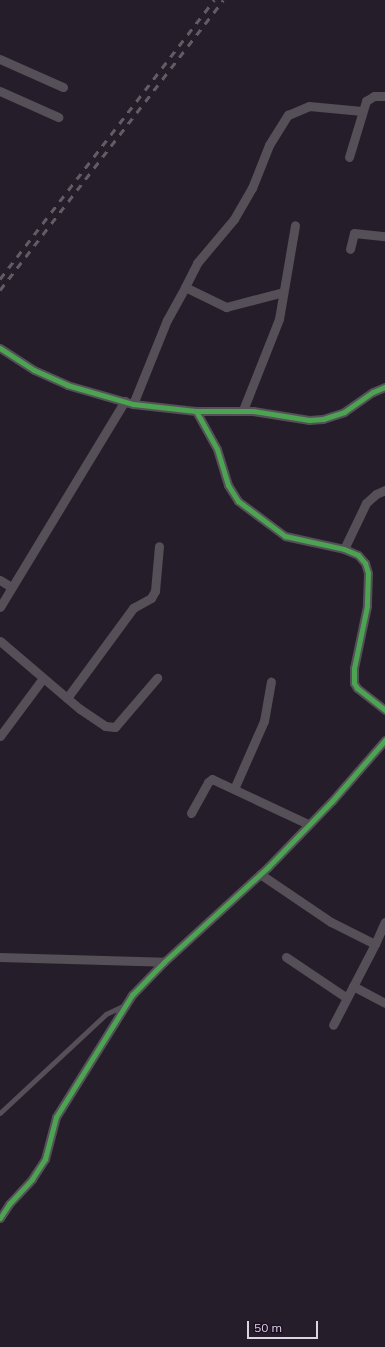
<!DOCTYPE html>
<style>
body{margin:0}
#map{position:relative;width:385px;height:1347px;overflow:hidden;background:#261d2a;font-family:Mulish,sans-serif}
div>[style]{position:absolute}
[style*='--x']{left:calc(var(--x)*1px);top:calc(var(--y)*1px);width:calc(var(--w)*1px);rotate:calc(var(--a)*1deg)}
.lane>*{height:4.5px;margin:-2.25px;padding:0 2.25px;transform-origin:2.25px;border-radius:2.25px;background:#554f58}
.street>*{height:9px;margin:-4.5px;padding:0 4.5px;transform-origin:4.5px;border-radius:4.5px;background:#554f58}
.rail>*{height:3px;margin-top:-1.5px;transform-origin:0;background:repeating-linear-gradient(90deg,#625c65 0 7px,transparent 0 14px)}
.cycleway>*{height:5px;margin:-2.5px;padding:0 2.5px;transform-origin:2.5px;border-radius:2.5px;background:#4ca352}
span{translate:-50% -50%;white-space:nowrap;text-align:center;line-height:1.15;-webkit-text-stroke:3px #1d0f25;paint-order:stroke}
.scale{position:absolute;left:247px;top:1321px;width:71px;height:18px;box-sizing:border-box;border:2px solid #ddd3e3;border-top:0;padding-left:5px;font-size:12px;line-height:14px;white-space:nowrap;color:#ddd3e3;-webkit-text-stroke:3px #1d0f25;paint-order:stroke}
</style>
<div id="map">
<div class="lane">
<div style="--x:0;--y:1113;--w:145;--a:-43"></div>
<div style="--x:106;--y:1014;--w:21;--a:-25"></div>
</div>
<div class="street">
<div style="--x:0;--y:59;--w:69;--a:24"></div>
<div style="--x:0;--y:91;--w:64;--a:24.1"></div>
<div style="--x:349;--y:157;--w:59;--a:-73.1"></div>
<div style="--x:366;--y:101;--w:9;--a:-32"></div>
<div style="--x:374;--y:96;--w:11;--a:0"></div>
<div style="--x:350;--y:249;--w:16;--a:-76"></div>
<div style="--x:354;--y:233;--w:31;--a:6"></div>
<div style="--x:185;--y:287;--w:27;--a:-63"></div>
<div style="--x:197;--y:263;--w:57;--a:-49.9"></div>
<div style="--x:234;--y:219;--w:36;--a:-60"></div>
<div style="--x:252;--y:188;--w:46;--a:-68.4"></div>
<div style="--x:269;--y:145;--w:36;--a:-58"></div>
<div style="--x:288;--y:115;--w:23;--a:-23"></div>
<div style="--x:309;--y:106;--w:53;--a:5.4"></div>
<div style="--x:0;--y:348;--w:40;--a:32.9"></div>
<div style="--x:34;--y:370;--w:36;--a:24"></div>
<div style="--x:67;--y:385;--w:69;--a:16.1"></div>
<div style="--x:133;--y:404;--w:63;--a:6.3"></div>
<div style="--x:196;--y:411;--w:57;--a:0"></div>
<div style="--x:253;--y:411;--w:57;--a:9.1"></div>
<div style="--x:309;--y:420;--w:14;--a:-4"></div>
<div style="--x:323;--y:419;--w:22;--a:-18"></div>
<div style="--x:344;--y:412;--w:35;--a:-35"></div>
<div style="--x:373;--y:392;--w:13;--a:-23"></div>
<div style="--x:133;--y:404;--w:91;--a:-68"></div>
<div style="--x:167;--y:320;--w:38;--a:-61"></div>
<div style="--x:185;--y:287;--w:46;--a:26"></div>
<div style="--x:226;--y:307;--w:59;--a:-14.7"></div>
<div style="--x:243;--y:410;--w:98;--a:-68.4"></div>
<div style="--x:279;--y:319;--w:95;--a:-80.3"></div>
<div style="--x:196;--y:411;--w:43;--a:61.1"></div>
<div style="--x:217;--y:449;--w:38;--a:73"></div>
<div style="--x:228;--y:485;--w:19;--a:58"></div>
<div style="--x:238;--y:501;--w:59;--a:36.7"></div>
<div style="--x:285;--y:536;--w:60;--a:12.4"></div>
<div style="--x:344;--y:549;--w:15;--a:23"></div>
<div style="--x:358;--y:555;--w:11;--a:49"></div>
<div style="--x:365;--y:563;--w:10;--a:73"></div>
<div style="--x:368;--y:573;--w:33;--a:92"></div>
<div style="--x:367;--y:606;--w:63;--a:101.8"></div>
<div style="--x:354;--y:668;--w:15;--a:90"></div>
<div style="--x:354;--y:683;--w:6;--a:59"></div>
<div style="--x:357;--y:688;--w:36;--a:38"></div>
<div style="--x:344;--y:549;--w:51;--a:-64.4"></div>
<div style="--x:366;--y:503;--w:13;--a:-42"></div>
<div style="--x:376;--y:494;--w:10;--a:-24"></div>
<div style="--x:0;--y:580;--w:13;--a:32"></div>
<div style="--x:0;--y:607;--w:241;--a:-58.8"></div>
<div style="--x:0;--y:641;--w:105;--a:40.4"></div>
<div style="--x:80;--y:709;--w:30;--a:34"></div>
<div style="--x:105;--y:726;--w:10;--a:6"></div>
<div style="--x:115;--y:727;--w:65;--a:-49.4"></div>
<div style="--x:67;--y:698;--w:112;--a:-53.7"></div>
<div style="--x:133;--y:608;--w:21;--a:-29"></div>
<div style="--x:151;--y:598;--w:8;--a:-60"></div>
<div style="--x:155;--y:591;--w:45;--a:-84.9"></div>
<div style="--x:0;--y:736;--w:72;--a:-53.4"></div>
<div style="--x:234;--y:789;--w:74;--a:-66.2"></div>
<div style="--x:264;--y:721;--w:40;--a:-80"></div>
<div style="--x:191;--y:813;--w:35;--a:-61"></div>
<div style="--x:208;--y:782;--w:5;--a:-37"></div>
<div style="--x:212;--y:779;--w:106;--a:25.1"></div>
<div style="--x:260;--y:874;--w:86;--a:34.1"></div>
<div style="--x:331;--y:922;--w:49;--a:26.6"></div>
<div style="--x:375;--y:944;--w:91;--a:117.4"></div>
<div style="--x:375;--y:944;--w:24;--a:-66"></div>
<div style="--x:0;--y:957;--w:164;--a:1.7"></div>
<div style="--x:286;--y:957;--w:73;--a:33.9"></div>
<div style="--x:353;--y:986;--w:36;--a:28"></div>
<div style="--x:0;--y:1218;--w:17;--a:-57"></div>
<div style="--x:9;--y:1204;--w:34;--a:-47"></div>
<div style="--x:32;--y:1179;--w:24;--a:-57"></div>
<div style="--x:45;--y:1159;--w:43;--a:-75.3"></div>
<div style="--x:56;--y:1117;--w:144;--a:-58.1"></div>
<div style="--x:132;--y:995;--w:46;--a:-45.9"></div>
<div style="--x:164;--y:962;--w:141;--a:-42.4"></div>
<div style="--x:268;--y:867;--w:92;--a:-45.9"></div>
<div style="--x:332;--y:801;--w:81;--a:-49"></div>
</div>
<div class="rail">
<div style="--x:0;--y:279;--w:352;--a:-52.5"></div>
<div style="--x:0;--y:290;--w:366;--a:-52.4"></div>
</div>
<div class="cycleway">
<div style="--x:0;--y:348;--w:40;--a:32.9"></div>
<div style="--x:34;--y:370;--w:36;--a:24"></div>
<div style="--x:67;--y:385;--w:69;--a:16.1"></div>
<div style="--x:133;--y:404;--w:63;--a:6.3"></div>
<div style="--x:196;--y:411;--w:57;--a:0"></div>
<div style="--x:253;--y:411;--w:57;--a:9.1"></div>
<div style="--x:309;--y:420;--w:14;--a:-4"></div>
<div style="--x:323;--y:419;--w:22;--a:-18"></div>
<div style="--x:344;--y:412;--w:35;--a:-35"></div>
<div style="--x:373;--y:392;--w:13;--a:-23"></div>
<div style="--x:196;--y:411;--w:43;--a:61.1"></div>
<div style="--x:217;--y:449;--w:38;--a:73"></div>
<div style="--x:228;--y:485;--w:19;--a:58"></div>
<div style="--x:238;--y:501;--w:59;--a:36.7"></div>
<div style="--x:285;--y:536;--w:60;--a:12.4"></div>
<div style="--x:344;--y:549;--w:15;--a:23"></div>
<div style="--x:358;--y:555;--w:11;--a:49"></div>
<div style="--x:365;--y:563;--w:10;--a:73"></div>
<div style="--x:368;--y:573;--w:33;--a:92"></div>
<div style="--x:367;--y:606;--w:63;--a:101.8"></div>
<div style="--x:354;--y:668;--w:15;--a:90"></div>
<div style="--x:354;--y:683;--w:6;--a:59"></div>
<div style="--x:357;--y:688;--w:36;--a:38"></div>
<div style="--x:0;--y:1218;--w:17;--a:-57"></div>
<div style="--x:9;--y:1204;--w:34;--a:-47"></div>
<div style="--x:32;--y:1179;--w:24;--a:-57"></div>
<div style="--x:45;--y:1159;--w:43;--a:-75.3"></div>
<div style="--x:56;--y:1117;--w:144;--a:-58.1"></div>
<div style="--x:132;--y:995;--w:46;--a:-45.9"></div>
<div style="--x:164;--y:962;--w:141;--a:-42.4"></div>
<div style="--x:268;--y:867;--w:92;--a:-45.9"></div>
<div style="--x:332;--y:801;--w:81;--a:-49"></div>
</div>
<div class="scale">50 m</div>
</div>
